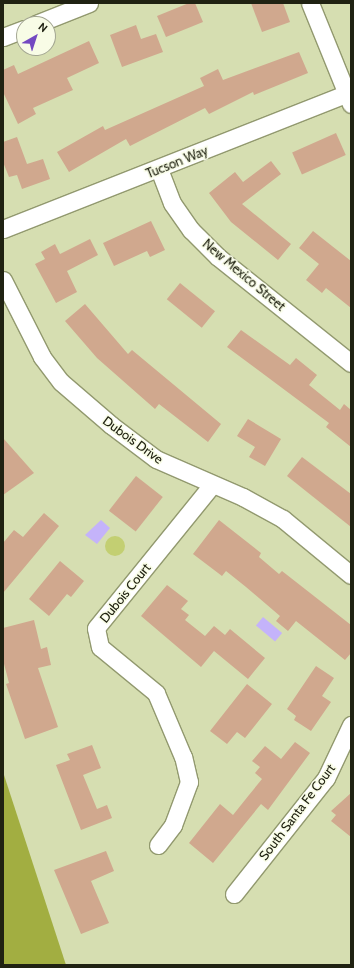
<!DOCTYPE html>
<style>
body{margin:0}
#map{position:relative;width:354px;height:968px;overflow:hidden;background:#d6deb1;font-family:Cabin,sans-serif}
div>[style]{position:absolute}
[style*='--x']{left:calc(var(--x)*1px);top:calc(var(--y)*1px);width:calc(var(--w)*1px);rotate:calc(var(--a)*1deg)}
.green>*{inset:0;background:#c3cf72}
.round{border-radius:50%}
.forest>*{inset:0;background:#a2ae41}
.water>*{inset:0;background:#c4b3fa;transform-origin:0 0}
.building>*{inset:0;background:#d0a88e;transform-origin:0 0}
.roads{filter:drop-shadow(1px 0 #92996f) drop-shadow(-1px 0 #92996f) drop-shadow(0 1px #92996f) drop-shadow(0 -1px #92996f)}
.minor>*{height:17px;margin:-8.5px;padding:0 8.5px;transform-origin:8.5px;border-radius:8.5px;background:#fff}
span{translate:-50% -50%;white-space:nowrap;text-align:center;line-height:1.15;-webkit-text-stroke:3px #f8fce6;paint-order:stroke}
.street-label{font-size:13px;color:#202212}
.frame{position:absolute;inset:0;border:4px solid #202212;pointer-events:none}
.north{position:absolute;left:16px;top:16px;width:40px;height:40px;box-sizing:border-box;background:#f8fce6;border:1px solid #a2a591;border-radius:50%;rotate:39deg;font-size:11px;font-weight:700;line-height:16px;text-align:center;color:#202212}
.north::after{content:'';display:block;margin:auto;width:14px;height:18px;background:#7349c1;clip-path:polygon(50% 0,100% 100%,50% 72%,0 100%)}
</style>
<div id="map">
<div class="green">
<div class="round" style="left:105px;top:536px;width:20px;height:20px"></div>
</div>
<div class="forest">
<div style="clip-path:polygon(3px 772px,66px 965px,3px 965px)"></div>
</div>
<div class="water">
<div style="clip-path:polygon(101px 520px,110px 528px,97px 544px,85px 535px)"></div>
<div style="left:263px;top:617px;width:25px;height:11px;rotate:40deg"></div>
</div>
<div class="building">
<div style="clip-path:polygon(189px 3px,195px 3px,203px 22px,166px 37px,157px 16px)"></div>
<div style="clip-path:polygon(251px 3px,283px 3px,290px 22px,262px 32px)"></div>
<div style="clip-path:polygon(136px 25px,141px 39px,156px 34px,163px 52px,122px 67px,110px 35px)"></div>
<div style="clip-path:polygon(89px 41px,99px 63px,67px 78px,73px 90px,33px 108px,36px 114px,18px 124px,3px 92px,3px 70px,14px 65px,18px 74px)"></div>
<div style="clip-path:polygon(299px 52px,308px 73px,254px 95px,253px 92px,209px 114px,205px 108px,130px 146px,126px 139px,69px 172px,57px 152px,103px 126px,105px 130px,204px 86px,200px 78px,218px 69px,223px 80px)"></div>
<div style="left:336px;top:133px;width:24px;height:48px;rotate:66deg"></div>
<div style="clip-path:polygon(17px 137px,27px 164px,43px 159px,50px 179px,22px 189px,17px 175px,9px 177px,3px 162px,3px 142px)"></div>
<div style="clip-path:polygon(271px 161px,281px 174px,242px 204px,291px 244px,278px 260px,231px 222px,209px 193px,235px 172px,243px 182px)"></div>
<div style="clip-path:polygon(151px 221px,165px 250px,150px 257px,147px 251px,114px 266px,103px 243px)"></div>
<div style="clip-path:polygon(313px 231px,351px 261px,351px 308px,326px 288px,322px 293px,306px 280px,319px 264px,299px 248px)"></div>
<div style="clip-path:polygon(90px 239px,98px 255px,67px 271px,77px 292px,56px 303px,35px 264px,45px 259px,41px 252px,55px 244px,60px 254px)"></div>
<div style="left:180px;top:283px;width:45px;height:21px;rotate:39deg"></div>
<div style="clip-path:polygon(85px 304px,128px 354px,132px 350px,221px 424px,208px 442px,159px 404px,155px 409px,97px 358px,65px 321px)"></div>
<div style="clip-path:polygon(241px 330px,290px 365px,296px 358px,317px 375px,309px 385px,340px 410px,344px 404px,351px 410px,351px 447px,326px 427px,329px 423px,227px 347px)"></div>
<div style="clip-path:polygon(248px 419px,281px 439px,265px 466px,249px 457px,255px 447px,237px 436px)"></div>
<div style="clip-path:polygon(3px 438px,34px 473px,3px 495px)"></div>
<div style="clip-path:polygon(302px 457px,351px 494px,351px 527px,287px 476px)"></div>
<div style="left:136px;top:476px;width:34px;height:44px;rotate:38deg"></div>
<div style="clip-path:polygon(44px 513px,59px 526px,3px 593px,3px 543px,14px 530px,23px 537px)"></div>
<div style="clip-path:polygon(219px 520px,261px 553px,259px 557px,279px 574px,282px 571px,351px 625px,351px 653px,345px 660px,296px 621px,288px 631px,276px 621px,280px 616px,246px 587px,226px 571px,222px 576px,193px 554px)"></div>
<div style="clip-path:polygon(60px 561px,84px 581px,71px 597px,67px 594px,49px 616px,29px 599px)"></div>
<div style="clip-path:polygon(167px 585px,188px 601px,181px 609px,189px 615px,185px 620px,205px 636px,214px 626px,225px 635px,230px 629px,265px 658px,248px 679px,214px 651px,201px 667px,141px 616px)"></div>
<div style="clip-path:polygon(34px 620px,41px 649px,47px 647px,51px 665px,38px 668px,58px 727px,25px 739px,6px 684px,9px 683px,3px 660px,3px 628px)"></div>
<div style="clip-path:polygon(316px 666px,334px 678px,322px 696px,331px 702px,311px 731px,294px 720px,296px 716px,287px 709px)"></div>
<div style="clip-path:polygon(247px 684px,272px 704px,245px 738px,237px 732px,227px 744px,210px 731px)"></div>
<div style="clip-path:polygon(295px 742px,310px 753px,268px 810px,261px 804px,213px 863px,189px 843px,220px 804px,233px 815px,249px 795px,262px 779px,255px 773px,260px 767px,252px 761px,265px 746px,281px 759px)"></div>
<div style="clip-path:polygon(92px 745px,101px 768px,83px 775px,97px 809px,107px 805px,112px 818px,81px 830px,56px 765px,70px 760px,67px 754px)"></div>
<div style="clip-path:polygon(351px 793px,351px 837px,331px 821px,336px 815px,331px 811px)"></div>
<div style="clip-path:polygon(106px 851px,114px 871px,91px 881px,109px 923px,81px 934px,54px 870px)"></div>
</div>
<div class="roads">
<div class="minor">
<div style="--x:310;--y:3;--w:109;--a:67.9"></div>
<div style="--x:36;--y:24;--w:57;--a:-21.6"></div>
<div style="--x:3;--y:37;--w:22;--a:-21"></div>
<div style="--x:159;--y:169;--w:36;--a:69"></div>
<div style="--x:172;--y:203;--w:33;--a:55"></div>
<div style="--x:191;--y:230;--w:38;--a:45"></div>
<div style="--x:218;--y:257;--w:170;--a:38.6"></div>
<div style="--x:3;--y:229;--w:374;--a:-21.5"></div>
<div style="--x:3;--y:280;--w:86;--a:63.1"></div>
<div style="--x:42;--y:357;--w:31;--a:53"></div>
<div style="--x:61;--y:382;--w:66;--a:40.7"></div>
<div style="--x:111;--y:425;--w:56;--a:37.1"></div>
<div style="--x:156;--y:459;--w:95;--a:23.6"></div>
<div style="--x:243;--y:497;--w:46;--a:28.8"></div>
<div style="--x:283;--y:519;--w:88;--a:39.5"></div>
<div style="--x:158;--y:845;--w:25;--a:-53"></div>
<div style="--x:173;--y:825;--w:46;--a:-69.6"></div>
<div style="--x:189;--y:782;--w:26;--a:-103"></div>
<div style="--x:183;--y:757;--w:69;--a:-112.9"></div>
<div style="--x:156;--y:693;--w:72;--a:-140.6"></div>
<div style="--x:100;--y:647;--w:19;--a:-102"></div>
<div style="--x:96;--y:628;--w:183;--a:-51"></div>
<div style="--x:234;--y:894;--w:148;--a:-51.6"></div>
<div style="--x:326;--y:778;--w:59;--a:-64.7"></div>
</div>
</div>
<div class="street-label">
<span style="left:177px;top:162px;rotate:-22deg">Tucson Way</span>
<span style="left:244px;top:275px;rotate:40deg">New Mexico Street</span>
<span style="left:133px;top:440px;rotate:36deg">Dubois Drive</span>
<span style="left:125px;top:593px;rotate:-51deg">Dubois Court</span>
<span style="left:297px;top:812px;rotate:-53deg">South Santa Fe Court</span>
</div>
<div class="frame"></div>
<div class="north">N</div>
</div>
